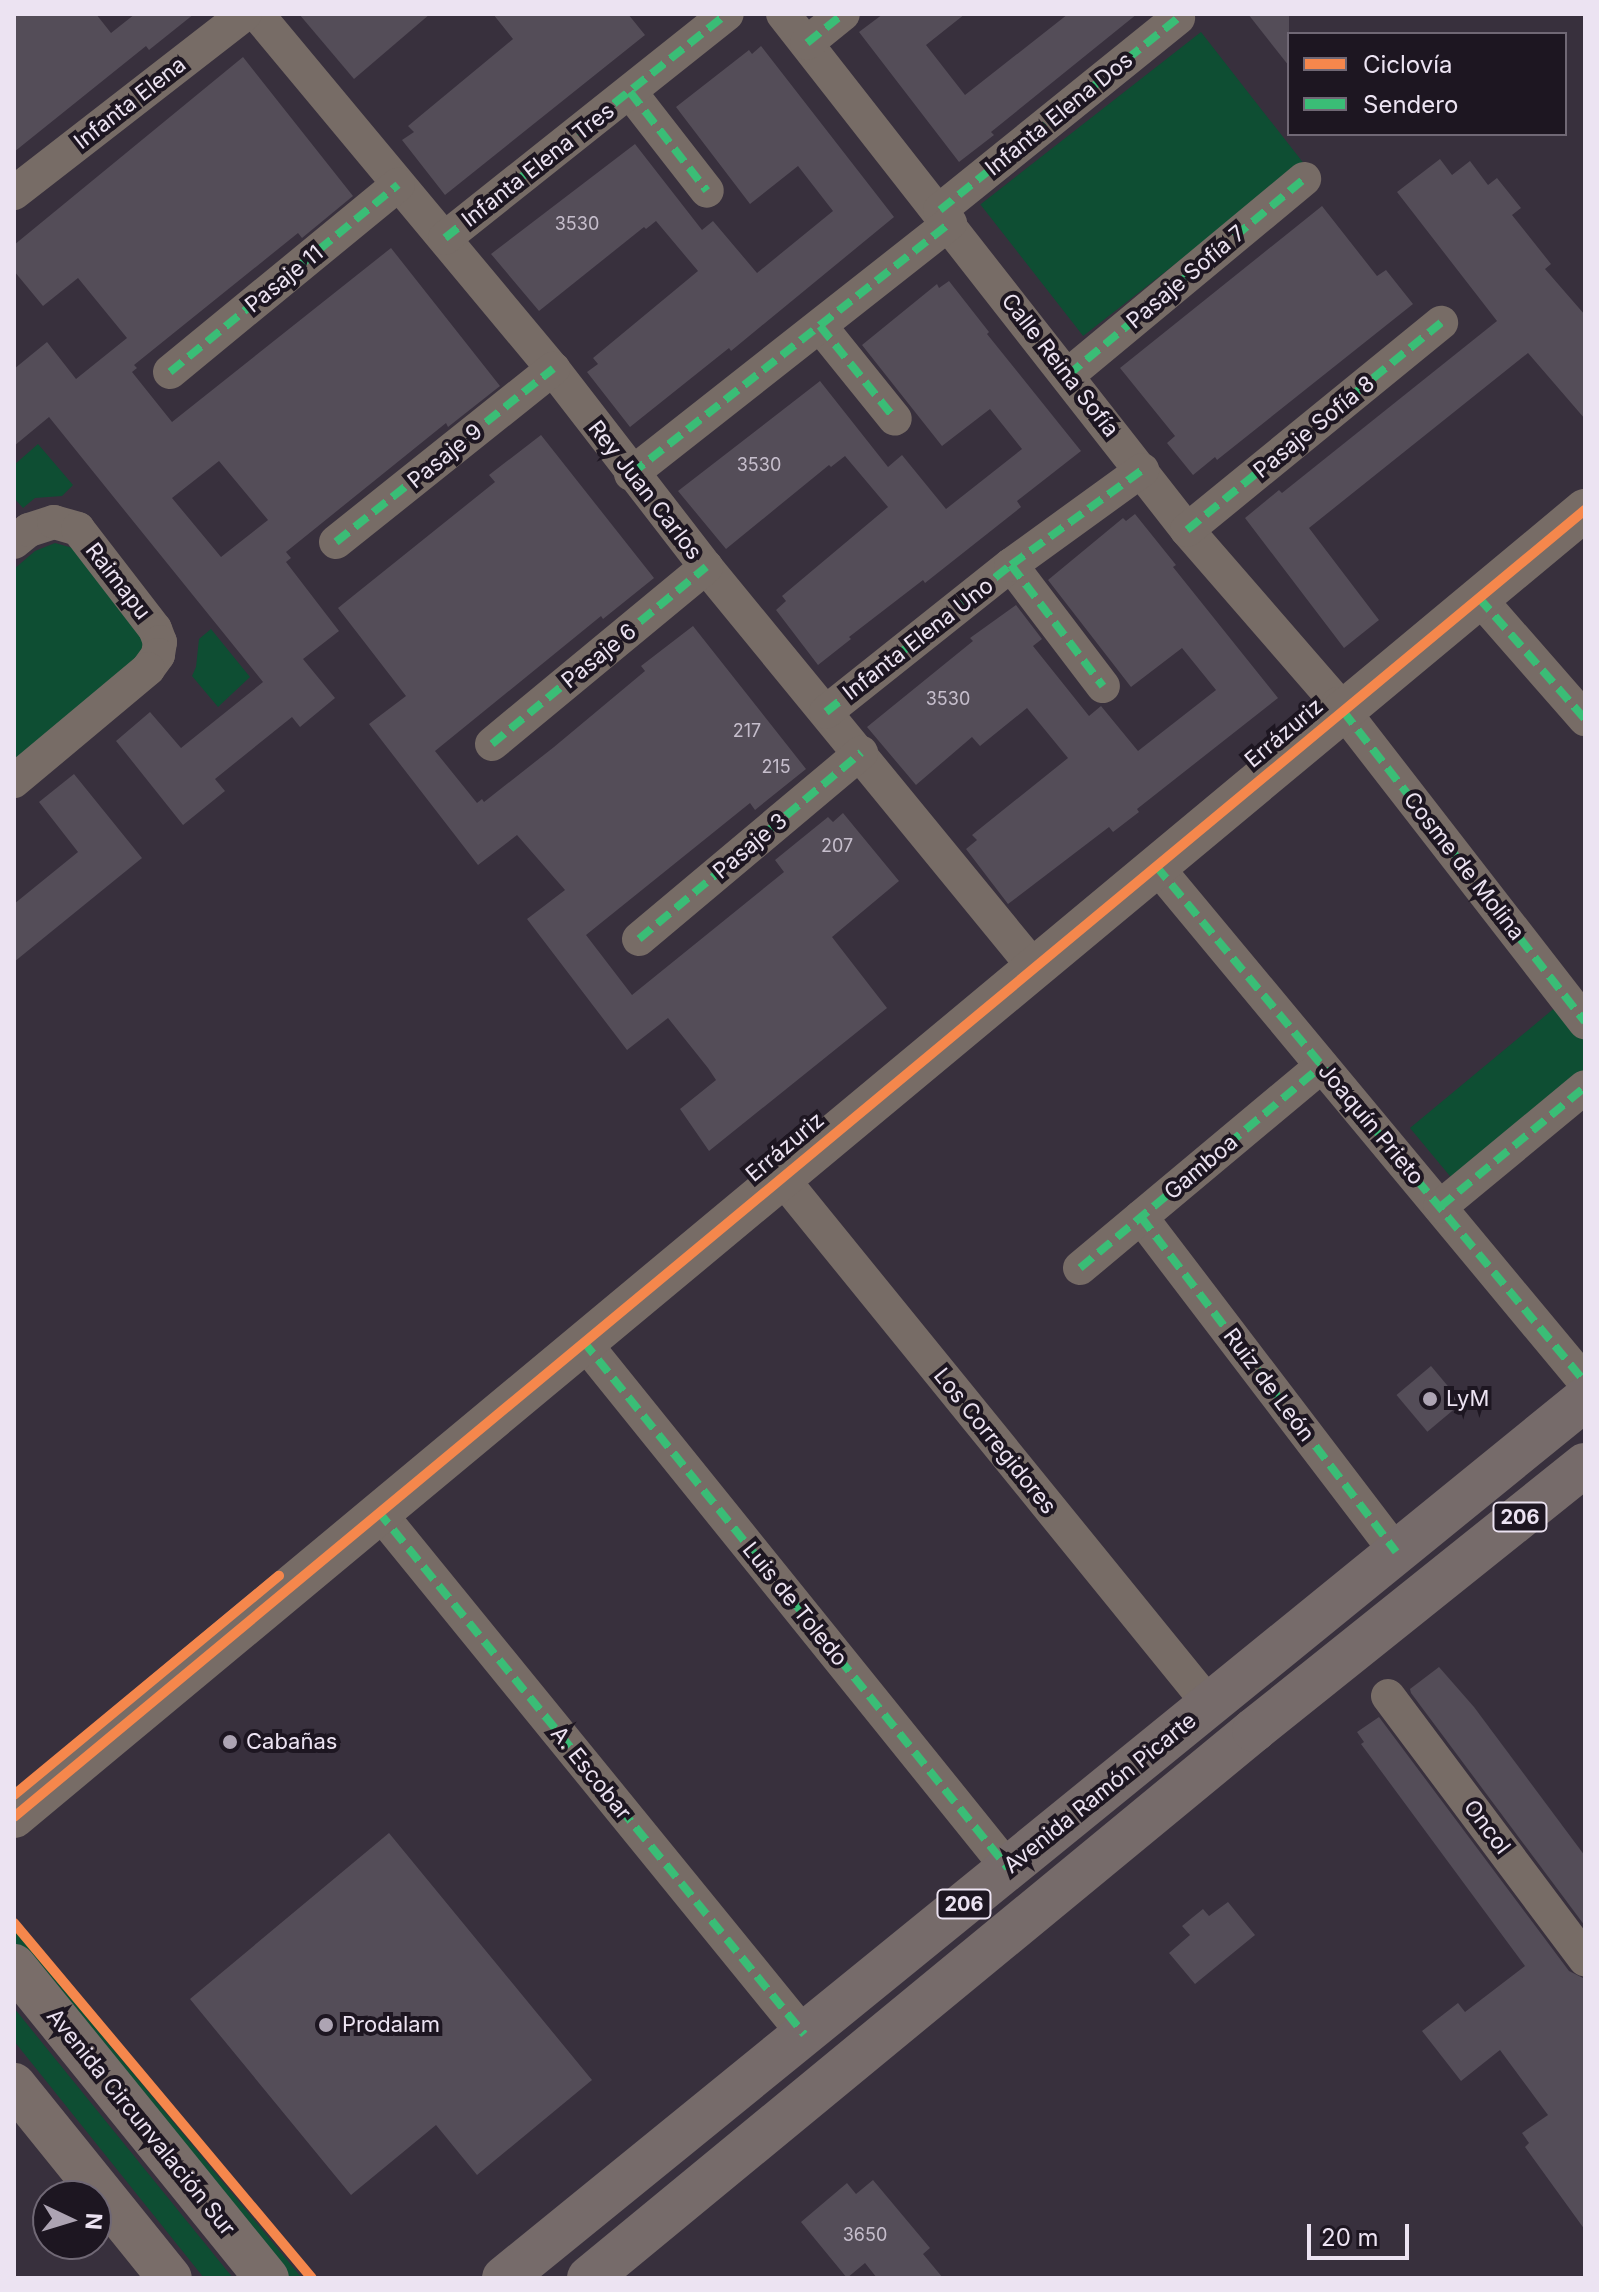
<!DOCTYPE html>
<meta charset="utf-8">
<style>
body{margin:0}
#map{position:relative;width:1599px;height:2292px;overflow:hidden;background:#38303d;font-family:Inter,sans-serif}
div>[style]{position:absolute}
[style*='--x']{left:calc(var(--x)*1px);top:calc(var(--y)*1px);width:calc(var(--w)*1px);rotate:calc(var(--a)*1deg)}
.green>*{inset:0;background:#0e4e33;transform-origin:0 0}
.building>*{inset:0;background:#544d58;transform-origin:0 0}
.minor>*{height:34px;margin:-17px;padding:0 17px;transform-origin:17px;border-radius:17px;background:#776c66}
.tertiary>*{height:42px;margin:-21px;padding:0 21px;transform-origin:21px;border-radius:21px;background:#776c66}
.secondary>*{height:44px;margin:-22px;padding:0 22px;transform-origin:22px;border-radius:22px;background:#796d69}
.trunk>*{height:44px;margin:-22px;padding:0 22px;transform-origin:22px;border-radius:22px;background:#766b6a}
.quiet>*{height:8px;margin-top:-4px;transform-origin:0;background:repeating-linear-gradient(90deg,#3abd76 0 16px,transparent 0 24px)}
.cycleway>*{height:10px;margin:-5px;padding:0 5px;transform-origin:5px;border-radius:5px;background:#f5874c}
.dots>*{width:22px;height:22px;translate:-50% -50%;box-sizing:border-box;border:4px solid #1d1621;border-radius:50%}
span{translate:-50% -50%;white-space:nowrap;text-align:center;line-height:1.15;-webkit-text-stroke:8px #1d1621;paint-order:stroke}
.number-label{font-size:18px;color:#c6becc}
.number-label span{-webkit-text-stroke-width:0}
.shield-label span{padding:2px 6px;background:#1d1621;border:2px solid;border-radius:6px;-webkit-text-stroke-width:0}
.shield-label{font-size:20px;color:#ece3f2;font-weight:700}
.street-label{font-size:22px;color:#ece3f2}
.poi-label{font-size:22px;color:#ece3f2}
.left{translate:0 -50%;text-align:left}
.frame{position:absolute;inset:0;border:16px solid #ece3f2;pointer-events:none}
.legend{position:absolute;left:1287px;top:32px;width:280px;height:104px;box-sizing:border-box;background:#1d1621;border:2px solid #706875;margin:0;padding:10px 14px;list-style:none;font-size:24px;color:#ece3f2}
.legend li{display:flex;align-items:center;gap:16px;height:40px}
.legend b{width:40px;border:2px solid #706875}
.north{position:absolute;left:32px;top:2180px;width:80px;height:80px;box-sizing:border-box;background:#1d1621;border:2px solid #706875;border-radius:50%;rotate:94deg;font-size:22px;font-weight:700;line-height:32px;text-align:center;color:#ece3f2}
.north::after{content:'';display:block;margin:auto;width:28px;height:36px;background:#ada4b3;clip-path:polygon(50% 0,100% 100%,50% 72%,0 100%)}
.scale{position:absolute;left:1307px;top:2224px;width:102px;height:36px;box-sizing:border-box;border:4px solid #ece3f2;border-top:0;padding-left:10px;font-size:24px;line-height:28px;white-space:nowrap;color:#ece3f2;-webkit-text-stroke:6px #1d1621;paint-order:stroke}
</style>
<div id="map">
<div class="green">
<div style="left:1201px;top:32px;width:167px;height:280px;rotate:52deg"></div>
<div style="clip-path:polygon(38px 444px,73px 485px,62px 496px,35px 498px,23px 508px,14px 498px,14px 465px)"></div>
<div style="clip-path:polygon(55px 543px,73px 548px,146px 639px,141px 664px,14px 766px,14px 569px,35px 551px)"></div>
<div style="clip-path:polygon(211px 629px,250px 677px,218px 707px,192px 676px,196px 667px,199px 639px)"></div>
<div style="clip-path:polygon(1557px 1006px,1585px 1042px,1585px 1077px,1454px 1181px,1410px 1128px)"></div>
<div style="clip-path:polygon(14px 1930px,19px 1935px,302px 2278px,284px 2278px,14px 1949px)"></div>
<div style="clip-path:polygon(14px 2008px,233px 2278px,204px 2278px,14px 2041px)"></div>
</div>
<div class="building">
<div style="clip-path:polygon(14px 14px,96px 14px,111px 33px,135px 14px,194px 14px,149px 50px,146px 46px,14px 152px)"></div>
<div style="clip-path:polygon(299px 14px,430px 14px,354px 79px)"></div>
<div style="clip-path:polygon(493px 14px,628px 14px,645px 35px,445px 195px,402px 140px,414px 132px,408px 126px,513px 39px)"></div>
<div style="clip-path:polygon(883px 14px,965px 14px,926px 45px,965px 95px,1068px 14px,1137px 14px,991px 132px,994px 135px,959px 162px,859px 32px)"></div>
<div style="clip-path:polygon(1248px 14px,1289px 14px,1289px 66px)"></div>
<div style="clip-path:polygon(761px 46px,894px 217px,731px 351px,729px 348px,630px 427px,587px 372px,598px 364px,593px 358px,698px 271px,656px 221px,646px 229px,644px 227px,539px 311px,491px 254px,635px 144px,702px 230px,713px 221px,757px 273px,833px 211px,798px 166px,750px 204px,676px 107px,749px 50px,752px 54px)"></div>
<div style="clip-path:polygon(evenodd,243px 57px,353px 196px,302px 238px,298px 233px,134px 365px,137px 368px,132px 372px,172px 422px,391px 248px,500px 386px,448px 427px,446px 423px,286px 552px,291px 558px,286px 562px,339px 631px,303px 659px,335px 698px,300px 727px,292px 717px,215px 779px,225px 791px,183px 825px,116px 741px,150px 712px,181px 748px,263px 682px,49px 417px,14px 446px,14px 369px,47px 342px,76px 379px,127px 338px,78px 278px,43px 306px,14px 271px,14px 245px,243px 57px,219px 461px,268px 520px,221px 557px,172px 498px,219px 461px)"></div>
<div style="clip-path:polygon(1440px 159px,1452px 175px,1470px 161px,1488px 185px,1497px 178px,1521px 208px,1512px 215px,1551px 264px,1545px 269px,1585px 315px,1585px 419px,1528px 353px,1309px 528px,1379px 620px,1344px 648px,1245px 518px,1279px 490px,1282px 493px,1497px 321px,1397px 192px)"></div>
<div style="clip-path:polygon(1322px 206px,1377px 276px,1386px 270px,1413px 304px,1217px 460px,1215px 457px,1193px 475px,1167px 443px,1175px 436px,1120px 368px)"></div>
<div style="clip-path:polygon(949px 281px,989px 332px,987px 334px,1081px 451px,1017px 501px,1021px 507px,925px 583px,923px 580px,849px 637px,851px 639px,818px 665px,776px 610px,786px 601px,782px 596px,888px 507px,845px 456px,831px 467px,829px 465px,726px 549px,678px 491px,820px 381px,888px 467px,902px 455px,946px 509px,1022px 449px,990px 409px,942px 446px,862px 345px,937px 284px,939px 288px)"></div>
<div style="clip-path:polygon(541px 435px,654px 578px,603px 619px,601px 616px,435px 751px,477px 803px,482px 799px,484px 802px,554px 747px,645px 671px,641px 666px,693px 626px,806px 769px,755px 810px,750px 803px,586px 935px,632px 995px,784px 872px,775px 860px,828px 817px,833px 822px,843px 813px,899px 881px,832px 937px,887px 1008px,709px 1151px,680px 1109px,716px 1080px,708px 1068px,668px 1018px,627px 1050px,527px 919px,565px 890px,517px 835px,478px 865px,369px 724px,406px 696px,338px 608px,495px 482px,489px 475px)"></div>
<div style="clip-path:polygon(1135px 514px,1176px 565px,1173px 567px,1278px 698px,1137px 809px,1139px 812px,1113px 832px,1109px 827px,1008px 904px,966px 849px,977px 840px,972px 835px,1068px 758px,1027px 708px,980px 746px,972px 737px,916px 785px,867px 727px,973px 641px,970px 638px,1016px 605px,1042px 639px,1033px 646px,1089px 716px,1101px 706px,1138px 751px,1216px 690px,1182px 648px,1131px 687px,1048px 580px,1123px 518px,1126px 521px)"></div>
<div style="clip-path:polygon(74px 774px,142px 858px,14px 962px,14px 904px,78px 852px,39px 802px)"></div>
<div style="left:1431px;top:1366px;width:48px;height:45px;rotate:50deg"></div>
<div style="clip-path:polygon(1439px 1667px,1474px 1707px,1585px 1856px,1585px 1926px,1411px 1693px,1410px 1689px)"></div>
<div style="clip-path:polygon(1379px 1717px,1569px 1971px,1585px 1979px,1585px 2230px,1525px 2147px,1529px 2143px,1522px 2133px,1548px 2115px,1500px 2050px,1461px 2081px,1422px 2031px,1458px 2003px,1465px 2012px,1525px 1966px,1361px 1744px,1364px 1742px,1357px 1732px)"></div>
<div style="clip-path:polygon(389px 1833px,592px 2080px,477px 2175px,436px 2125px,351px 2195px,190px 1999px)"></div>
<div style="clip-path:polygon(1228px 1902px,1255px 1935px,1195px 1984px,1169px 1953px,1190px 1935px,1182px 1926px,1203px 1909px,1209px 1916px)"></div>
<div style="clip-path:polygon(873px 2180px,930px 2248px,923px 2254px,943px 2278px,877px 2278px,865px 2263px,847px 2278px,801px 2222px,847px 2183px,856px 2194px)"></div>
</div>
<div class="minor">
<div style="--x:257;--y:14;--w:462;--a:50.2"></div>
<div style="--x:553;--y:369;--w:250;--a:52.3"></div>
<div style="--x:706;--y:567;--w:516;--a:50.66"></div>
<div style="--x:783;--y:14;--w:655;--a:51.94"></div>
<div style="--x:1187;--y:530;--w:230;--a:49"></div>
<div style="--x:1338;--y:704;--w:403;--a:52.2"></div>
<div style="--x:807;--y:43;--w:46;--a:-38.9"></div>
<div style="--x:630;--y:92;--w:125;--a:52.1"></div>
<div style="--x:14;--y:193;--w:292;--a:-37.8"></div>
<div style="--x:940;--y:210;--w:306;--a:-38.9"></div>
<div style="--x:445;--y:238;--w:360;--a:-38.5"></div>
<div style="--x:820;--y:326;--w:119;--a:51.1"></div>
<div style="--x:170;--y:372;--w:295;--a:-39.4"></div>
<div style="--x:1068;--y:375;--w:307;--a:-39.7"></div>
<div style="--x:631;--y:474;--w:406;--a:-38.2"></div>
<div style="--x:1187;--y:530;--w:328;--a:-39.2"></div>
<div style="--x:14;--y:542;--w:19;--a:-39"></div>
<div style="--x:29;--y:530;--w:26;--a:-18"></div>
<div style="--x:54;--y:522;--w:25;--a:16"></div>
<div style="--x:78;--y:529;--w:126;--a:52.4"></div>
<div style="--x:155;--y:629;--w:14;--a:69"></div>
<div style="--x:160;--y:642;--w:13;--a:99"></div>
<div style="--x:158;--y:655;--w:17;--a:126"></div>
<div style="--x:148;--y:669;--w:175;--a:140.1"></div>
<div style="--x:336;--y:542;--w:278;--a:-38.6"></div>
<div style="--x:1011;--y:565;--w:152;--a:52.8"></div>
<div style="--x:1479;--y:598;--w:161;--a:48.8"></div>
<div style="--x:826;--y:712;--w:236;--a:-38.5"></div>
<div style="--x:1011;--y:565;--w:162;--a:-35.9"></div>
<div style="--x:492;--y:744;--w:278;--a:-39.6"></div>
<div style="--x:1156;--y:866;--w:671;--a:50.26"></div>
<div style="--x:639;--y:939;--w:290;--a:-40"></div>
<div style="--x:781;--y:1177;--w:679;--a:50.92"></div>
<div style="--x:1440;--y:1207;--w:188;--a:-39.6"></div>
<div style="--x:1141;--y:1217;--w:421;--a:52.7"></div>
<div style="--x:1080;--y:1268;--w:315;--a:-39.9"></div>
<div style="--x:583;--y:1341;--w:677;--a:51.12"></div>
<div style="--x:378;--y:1511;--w:675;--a:50.84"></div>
<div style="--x:1388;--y:1696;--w:329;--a:53.2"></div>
</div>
<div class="tertiary">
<div style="--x:14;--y:1817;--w:2044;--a:-39.76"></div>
</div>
<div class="secondary">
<div style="--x:14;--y:1966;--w:402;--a:51"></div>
<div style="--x:14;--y:2085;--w:248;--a:51.1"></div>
</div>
<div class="trunk">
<div style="--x:504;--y:2278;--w:1393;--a:-39.12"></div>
<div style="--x:589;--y:2278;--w:862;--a:-39.49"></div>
<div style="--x:1254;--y:1730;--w:424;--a:-38.7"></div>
</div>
<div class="quiet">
<div style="--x:807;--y:43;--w:46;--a:-38.9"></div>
<div style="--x:630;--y:92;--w:125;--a:52.1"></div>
<div style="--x:940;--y:210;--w:306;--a:-38.9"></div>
<div style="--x:445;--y:238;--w:360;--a:-38.5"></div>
<div style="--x:820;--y:326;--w:119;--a:51.1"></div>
<div style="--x:170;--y:372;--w:295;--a:-39.4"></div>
<div style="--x:1068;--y:375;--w:307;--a:-39.7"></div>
<div style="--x:631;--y:474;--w:406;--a:-38.2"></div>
<div style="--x:1187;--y:530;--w:328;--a:-39.2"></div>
<div style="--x:336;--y:542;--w:278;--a:-38.6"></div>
<div style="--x:1011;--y:565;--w:152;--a:52.8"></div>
<div style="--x:1479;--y:598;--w:161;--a:48.8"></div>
<div style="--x:1343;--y:711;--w:394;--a:52.1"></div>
<div style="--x:826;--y:712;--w:236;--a:-38.5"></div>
<div style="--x:1011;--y:565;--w:162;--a:-35.9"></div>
<div style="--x:492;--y:744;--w:278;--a:-39.6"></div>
<div style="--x:1156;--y:866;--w:671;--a:50.26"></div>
<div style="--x:639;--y:939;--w:290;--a:-40"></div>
<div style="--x:1440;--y:1207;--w:188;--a:-39.6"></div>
<div style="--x:1141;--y:1217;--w:421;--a:52.7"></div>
<div style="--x:1080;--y:1268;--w:315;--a:-39.9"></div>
<div style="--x:583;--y:1341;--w:677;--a:51.12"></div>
<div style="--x:378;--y:1511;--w:675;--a:50.84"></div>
</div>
<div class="cycleway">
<div style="--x:14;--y:1795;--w:344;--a:-39.6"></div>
<div style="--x:14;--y:1817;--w:2044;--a:-39.76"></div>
<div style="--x:14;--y:1923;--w:463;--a:50"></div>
</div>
<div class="dots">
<div style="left:1430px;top:1399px;background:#ada4b3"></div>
<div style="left:230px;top:1742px;background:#ada4b3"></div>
<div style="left:326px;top:2025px;background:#ada4b3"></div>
</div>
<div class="number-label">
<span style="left:577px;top:224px">3530</span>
<span style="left:759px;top:465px">3530</span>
<span style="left:948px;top:699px">3530</span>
<span style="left:747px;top:731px">217</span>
<span style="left:776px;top:767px">215</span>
<span style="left:837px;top:846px">207</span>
<span style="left:865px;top:2235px">3650</span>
</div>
<div class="shield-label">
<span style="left:1520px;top:1517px">206</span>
<span style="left:964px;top:1904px">206</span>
</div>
<div class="street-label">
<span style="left:130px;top:103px;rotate:-38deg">Infanta Elena</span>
<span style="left:1059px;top:114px;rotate:-39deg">Infanta Elena Dos</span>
<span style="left:538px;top:165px;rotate:-38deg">Infanta Elena Tres</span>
<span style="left:1186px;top:277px;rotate:-40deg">Pasaje Sofía 7</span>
<span style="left:284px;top:279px;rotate:-39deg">Pasaje 11</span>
<span style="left:1060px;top:365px;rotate:52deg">Calle Reina Sofía</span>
<span style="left:1314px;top:427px;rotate:-39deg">Pasaje Sofía 8</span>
<span style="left:445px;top:456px;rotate:-39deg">Pasaje 9</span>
<span style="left:645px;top:490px;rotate:52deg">Rey Juan Carlos</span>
<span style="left:118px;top:581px;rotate:52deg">Raimapu</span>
<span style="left:918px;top:639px;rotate:-38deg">Infanta Elena Uno</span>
<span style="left:599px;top:656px;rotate:-39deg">Pasaje 6</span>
<span style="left:1284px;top:733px;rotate:-40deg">Errázuriz</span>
<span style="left:750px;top:846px;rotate:-40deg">Pasaje 3</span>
<span style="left:1464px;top:866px;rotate:52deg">Cosme de Molina</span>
<span style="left:1371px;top:1124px;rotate:50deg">Joaquín Prieto</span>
<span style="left:785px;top:1147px;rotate:-40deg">Errázuriz</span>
<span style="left:1201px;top:1167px;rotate:-40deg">Gamboa</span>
<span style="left:1269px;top:1385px;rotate:53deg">Ruiz de León</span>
<span style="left:995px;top:1441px;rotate:51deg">Los Corregidores</span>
<span style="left:795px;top:1604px;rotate:51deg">Luis de Toledo</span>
<span style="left:591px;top:1773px;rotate:51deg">A. Escobar</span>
<span style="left:1100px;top:1793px;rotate:-39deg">Avenida Ramón Picarte</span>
<span style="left:1487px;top:1827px;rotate:53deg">Oncol</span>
<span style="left:141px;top:2122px;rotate:51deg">Avenida Circunvalación Sur</span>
</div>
<div class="poi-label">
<span class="left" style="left:1446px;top:1399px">LyM</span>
<span class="left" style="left:246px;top:1742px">Cabañas</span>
<span class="left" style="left:342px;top:2025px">Prodalam</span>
</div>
<div class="frame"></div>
<ul class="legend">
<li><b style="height:10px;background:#f5874c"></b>Ciclovía</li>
<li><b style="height:10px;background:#3abd76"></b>Sendero</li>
</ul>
<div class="north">N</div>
<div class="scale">20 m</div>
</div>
